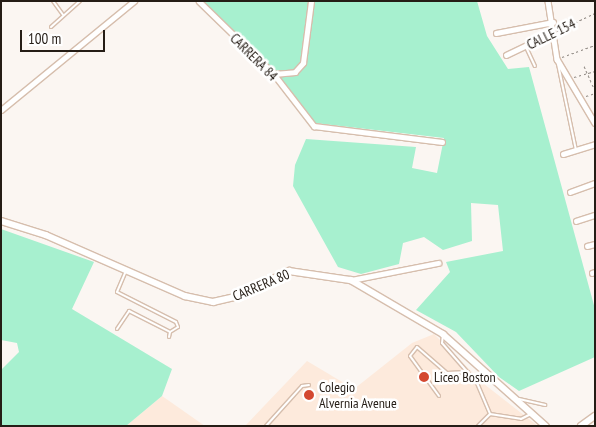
<!DOCTYPE html>
<style>
body{margin:0}
#map{position:relative;width:596px;height:427px;overflow:hidden;background:#fbf6f2;font-family:"PT Sans Narrow",sans-serif}
div>[style]{position:absolute}
[style*='--x']{left:calc(var(--x)*1px);top:calc(var(--y)*1px);width:calc(var(--w)*1px);rotate:calc(var(--a)*1deg)}
.built>*{inset:0;background:#fdeadc}
.green>*{inset:0;background:#a7f0cf}
.path>*{height:1px;margin-top:-0.5px;transform-origin:0;background:repeating-linear-gradient(90deg,#928c86 0 2.5px,transparent 0 5px)}
.roads{filter:drop-shadow(1px 0 #d6bead) drop-shadow(-1px 0 #d6bead) drop-shadow(0 1px #d6bead) drop-shadow(0 -1px #d6bead)}
.service>*{height:2px;margin:-1px;padding:0 1px;transform-origin:1px;border-radius:1px;background:#fff}
.minor>*{height:4.5px;margin:-2.25px;padding:0 2.25px;transform-origin:2.25px;border-radius:2.25px;background:#fff}
.tertiary>*{height:5.5px;margin:-2.75px;padding:0 2.75px;transform-origin:2.75px;border-radius:2.75px;background:#fff}
.dots>*{width:14px;height:14px;translate:-50% -50%;box-sizing:border-box;border:2px solid #fff;border-radius:50%}
span{translate:-50% -50%;white-space:nowrap;text-align:center;line-height:1.15;-webkit-text-stroke:5px #fff;paint-order:stroke}
.street-label{font-size:14px;color:#251d16}
.poi-label{font-size:14px;color:#251d16}
.left{translate:0 -50%;text-align:left}
.frame{position:absolute;inset:0;border:2px solid #251d16;pointer-events:none}
.scale{position:absolute;left:20px;top:30px;width:85px;height:22px;box-sizing:border-box;border:2px solid #251d16;border-top:0;padding-left:6px;font-size:15px;line-height:18px;white-space:nowrap;color:#251d16;-webkit-text-stroke:4px #fff;paint-order:stroke}
</style>
<div id="map">
<div class="built">
<div style="clip-path:polygon(434px 334px,484px 384px,538px 426px,245px 426px,307px 361px,354px 389px,412px 343px)"></div>
<div style="clip-path:polygon(162px 396px,205px 426px,126px 426px)"></div>
</div>
<div class="green">
<div style="clip-path:polygon(203px 1px,477px 1px,487px 36px,508px 69px,529px 67px,595px 309px,595px 357px,519px 391px,499px 377px,456px 332px,416px 310px,450px 272px,446px 262px,503px 251px,498px 205px,471px 203px,472px 241px,443px 250px,424px 237px,403px 243px,399px 264px,361px 274px,338px 267px,293px 186px,295px 165px,306px 139px,416px 147px,412px 168px,437px 173px,444px 138px,315px 123px,280px 77px)"></div>
<div style="clip-path:polygon(1px 229px,94px 262px,72px 309px,172px 369px,162px 396px,126px 426px,1px 426px,1px 370px,19px 352px,17px 343px,1px 340px)"></div>
</div>
<div class="path">
<div style="--x:557;--y:31;--w:42;--a:-25.3"></div>
<div style="--x:562;--y:57;--w:35;--a:-20"></div>
<div style="--x:584;--y:66;--w:27;--a:66"></div>
<div style="--x:574;--y:77;--w:22;--a:-16"></div>
<div style="--x:586;--y:96;--w:9;--a:-18"></div>
</div>
<div class="roads">
<div class="service">
<div style="--x:53;--y:1;--w:17;--a:54"></div>
<div style="--x:51;--y:27;--w:39;--a:-42"></div>
<div style="--x:526;--y:47;--w:21;--a:65"></div>
<div style="--x:558;--y:64;--w:88;--a:78.2"></div>
<div style="--x:117;--y:329;--w:22;--a:-56"></div>
<div style="--x:129;--y:311;--w:46;--a:27.1"></div>
<div style="--x:170;--y:332;--w:9;--a:-32"></div>
<div style="--x:178;--y:327;--w:5;--a:-112"></div>
<div style="--x:176;--y:322;--w:66;--a:-153"></div>
<div style="--x:117;--y:292;--w:21;--a:-67"></div>
<div style="--x:443;--y:335;--w:8;--a:97"></div>
<div style="--x:442;--y:343;--w:53;--a:48.8"></div>
<div style="--x:477;--y:383;--w:34;--a:67"></div>
<div style="--x:490;--y:414;--w:31;--a:9"></div>
<div style="--x:521;--y:419;--w:11;--a:-27"></div>
<div style="--x:169;--y:337;--w:5;--a:-79"></div>
<div style="--x:439;--y:396;--w:49;--a:-125.9"></div>
<div style="--x:410;--y:356;--w:11;--a:-52"></div>
<div style="--x:417;--y:347;--w:40;--a:41"></div>
<div style="--x:447;--y:373;--w:21;--a:-3"></div>
<div style="--x:519;--y:399;--w:27;--a:13"></div>
<div style="--x:266;--y:426;--w:54;--a:-48"></div>
<div style="--x:302;--y:386;--w:7;--a:-8"></div>
<div style="--x:478;--y:426;--w:17;--a:-45"></div>
</div>
<div class="minor">
<div style="--x:199;--y:1;--w:105;--a:44.2"></div>
<div style="--x:274;--y:74;--w:66;--a:52.4"></div>
<div style="--x:314;--y:126;--w:129;--a:7.1"></div>
<div style="--x:548;--y:1;--w:59;--a:81.2"></div>
<div style="--x:557;--y:59;--w:74;--a:59.3"></div>
<div style="--x:496;--y:33;--w:58;--a:-10.9"></div>
<div style="--x:506;--y:55;--w:51;--a:-25.6"></div>
<div style="--x:274;--y:74;--w:21;--a:-5"></div>
<div style="--x:295;--y:72;--w:12;--a:-48"></div>
<div style="--x:303;--y:63;--w:63;--a:-82.6"></div>
<div style="--x:1;--y:110;--w:172;--a:-39.3"></div>
<div style="--x:563;--y:154;--w:34;--a:-17"></div>
<div style="--x:570;--y:192;--w:27;--a:-20"></div>
<div style="--x:576;--y:221;--w:20;--a:-18"></div>
<div style="--x:587;--y:246;--w:8;--a:-14"></div>
<div style="--x:592;--y:273;--w:3;--a:-18"></div>
<div style="--x:351;--y:280;--w:89;--a:-11.1"></div>
</div>
<div class="tertiary">
<div style="--x:1;--y:221;--w:47;--a:17.3"></div>
<div style="--x:46;--y:235;--w:152;--a:23.7"></div>
<div style="--x:185;--y:296;--w:29;--a:12"></div>
<div style="--x:213;--y:302;--w:27;--a:-13"></div>
<div style="--x:239;--y:296;--w:56;--a:-26.6"></div>
<div style="--x:289;--y:271;--w:63;--a:8.3"></div>
<div style="--x:351;--y:280;--w:107;--a:30.4"></div>
<div style="--x:443;--y:334;--w:138;--a:41.8"></div>
<div style="--x:581;--y:426;--w:17;--a:-36"></div>
</div>
</div>
<div class="dots">
<div style="left:424px;top:377px;background:#d44830"></div>
<div style="left:309px;top:395px;background:#d44830"></div>
</div>
<div class="street-label">
<span style="left:551px;top:34px;rotate:-26deg">CALLE 154</span>
<span style="left:254px;top:57px;rotate:45deg">CARRERA 84</span>
<span style="left:261px;top:285px;rotate:-23deg">CARRERA 80</span>
</div>
<div class="poi-label">
<span class="left" style="left:434px;top:377px">Liceo Boston</span>
<span class="left" style="left:319px;top:395px">Colegio<br>Alvernia Avenue</span>
</div>
<div class="frame"></div>
<div class="scale">100 m</div>
</div>
